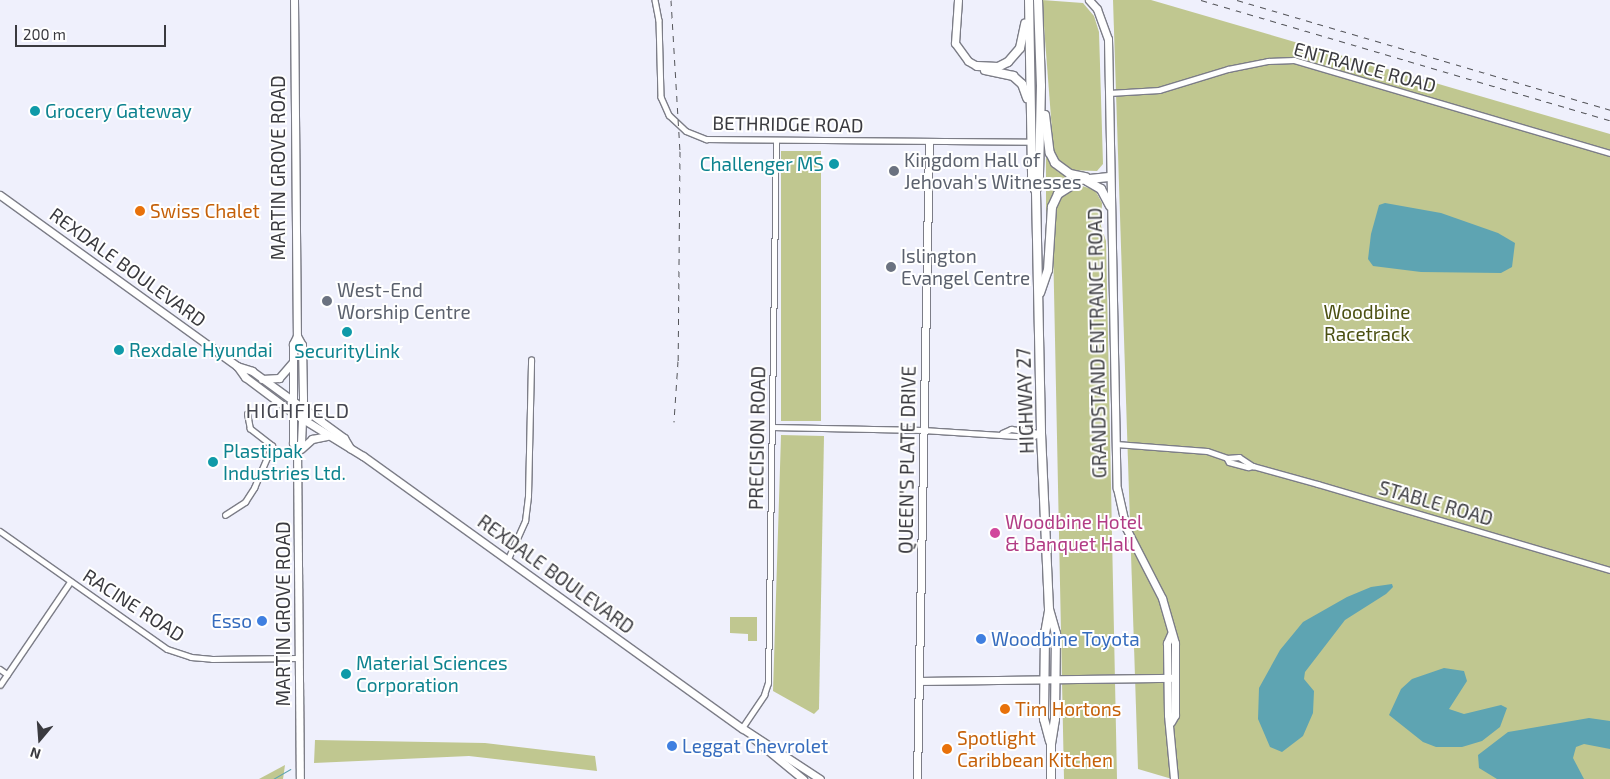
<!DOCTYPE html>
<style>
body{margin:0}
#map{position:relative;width:1610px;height:779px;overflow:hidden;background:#eff0fc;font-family:"Exo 2",sans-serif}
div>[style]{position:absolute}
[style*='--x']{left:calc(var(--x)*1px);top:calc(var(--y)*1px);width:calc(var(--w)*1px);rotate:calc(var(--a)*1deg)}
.green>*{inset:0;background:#c0c790;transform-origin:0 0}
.water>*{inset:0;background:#5ea4b2}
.stream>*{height:1px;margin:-0.5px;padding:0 0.5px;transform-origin:0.5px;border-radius:0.5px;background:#5ea4b2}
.roads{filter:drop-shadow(1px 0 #7c7d87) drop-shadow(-1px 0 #7c7d87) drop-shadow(0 1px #7c7d87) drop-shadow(0 -1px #7c7d87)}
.street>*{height:4.5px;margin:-2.25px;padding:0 2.25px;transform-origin:2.25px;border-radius:2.25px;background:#fff}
.secondary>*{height:7px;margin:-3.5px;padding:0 3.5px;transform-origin:3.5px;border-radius:3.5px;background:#fff}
.primary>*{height:8px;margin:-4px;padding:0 4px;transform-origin:4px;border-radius:4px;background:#fff}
.rail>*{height:1px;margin-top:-0.5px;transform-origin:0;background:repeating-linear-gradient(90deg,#535459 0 6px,transparent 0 12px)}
.dots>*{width:14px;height:14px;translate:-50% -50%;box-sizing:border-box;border:2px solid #fff;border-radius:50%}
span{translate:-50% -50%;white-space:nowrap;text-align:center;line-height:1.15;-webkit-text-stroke:4px #fff;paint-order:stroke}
.street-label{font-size:19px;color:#3a3a3f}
.culture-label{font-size:19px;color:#0d838f}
.left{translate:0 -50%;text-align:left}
.right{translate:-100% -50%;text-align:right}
.worship-label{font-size:19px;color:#5b616d}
.food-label{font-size:19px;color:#c56008}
.park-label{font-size:19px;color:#4b5012}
.hotel-label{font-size:19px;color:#b23c85}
.shop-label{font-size:19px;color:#366cbe}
.neighbourhood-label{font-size:20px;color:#464750;letter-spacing:1px}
.north{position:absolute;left:15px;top:714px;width:50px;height:50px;-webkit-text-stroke:4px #fff;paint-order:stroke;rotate:198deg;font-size:14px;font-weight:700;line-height:20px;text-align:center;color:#3a3a3f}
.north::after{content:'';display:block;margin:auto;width:18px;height:22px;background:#3a3a3f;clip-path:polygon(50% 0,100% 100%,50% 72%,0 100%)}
.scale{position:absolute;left:15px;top:25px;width:151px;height:22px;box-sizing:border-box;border:2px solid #3a3a3f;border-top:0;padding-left:6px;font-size:15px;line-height:18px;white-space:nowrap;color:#3a3a3f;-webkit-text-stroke:4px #fff;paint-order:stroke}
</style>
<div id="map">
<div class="green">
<div style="clip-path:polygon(1042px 0,1083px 3px,1094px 16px,1099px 32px,1103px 164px,1097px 171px,1066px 170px,1054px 157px)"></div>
<div style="clip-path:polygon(1113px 0,1151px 0,1610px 134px,1610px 779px,1172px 779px,1138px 769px)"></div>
<div style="clip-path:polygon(1046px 150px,1058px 172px,1073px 178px,1054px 193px,1046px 213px)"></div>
<div style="left:781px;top:151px;width:40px;height:270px"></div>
<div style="clip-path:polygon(1079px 185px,1095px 190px,1102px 203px,1101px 226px,1106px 241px,1117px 779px,1064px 779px,1053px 242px,1057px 206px,1061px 196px)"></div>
<div style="clip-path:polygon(781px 435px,824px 436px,819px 709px,814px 714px,773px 691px)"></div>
<div style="clip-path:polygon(730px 617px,757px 617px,757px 641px,748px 641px,748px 634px,730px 633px)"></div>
<div style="clip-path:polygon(315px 740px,485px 743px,595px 756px,597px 771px,469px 756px,314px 763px)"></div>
<div style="clip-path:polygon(285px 765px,283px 779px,259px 779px)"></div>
</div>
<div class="water">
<div style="clip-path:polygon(1385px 203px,1441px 213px,1498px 233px,1515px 243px,1512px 267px,1501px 273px,1421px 272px,1373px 266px,1368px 259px,1371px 234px,1379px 205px)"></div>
<div style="clip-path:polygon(1392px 584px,1393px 587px,1386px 594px,1345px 620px,1305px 672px,1304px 679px,1314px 691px,1313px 713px,1303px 736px,1282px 752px,1270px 747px,1258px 719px,1259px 688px,1280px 650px,1303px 622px,1347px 597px,1371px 587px)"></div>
<div style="clip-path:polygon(1444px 668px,1464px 671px,1467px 681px,1449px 709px,1464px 714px,1501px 705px,1507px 708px,1500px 727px,1482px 741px,1462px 747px,1436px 747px,1423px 742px,1389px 715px,1401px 689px,1412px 679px)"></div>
<div style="clip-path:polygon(1589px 718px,1610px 721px,1610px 749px,1584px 744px,1576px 747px,1573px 758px,1584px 779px,1497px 779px,1479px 768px,1478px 755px,1508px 732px)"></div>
</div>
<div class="stream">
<div style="--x:273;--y:779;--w:20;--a:-30"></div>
</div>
<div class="roads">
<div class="street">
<div style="--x:655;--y:0;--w:20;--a:79"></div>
<div style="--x:659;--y:20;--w:77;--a:88.5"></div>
<div style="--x:661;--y:97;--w:20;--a:66"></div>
<div style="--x:669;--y:115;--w:23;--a:43"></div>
<div style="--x:686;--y:131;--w:22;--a:22"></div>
<div style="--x:706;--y:139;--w:325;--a:0.5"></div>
<div style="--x:1109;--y:93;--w:50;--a:-3.4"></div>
<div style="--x:1159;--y:90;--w:72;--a:-16.9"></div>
<div style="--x:1228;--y:69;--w:41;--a:-11.3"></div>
<div style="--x:1268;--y:61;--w:26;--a:-2"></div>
<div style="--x:1294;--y:60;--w:329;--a:16.4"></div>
<div style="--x:772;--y:427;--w:151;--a:1.1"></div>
<div style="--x:923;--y:430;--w:109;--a:3.7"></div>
<div style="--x:1032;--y:437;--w:10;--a:-24"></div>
<div style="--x:1002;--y:433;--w:10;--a:-24"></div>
<div style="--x:1011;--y:429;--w:30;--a:8"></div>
<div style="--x:1116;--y:444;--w:91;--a:4.4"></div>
<div style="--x:1207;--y:451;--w:21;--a:19"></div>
<div style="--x:1227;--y:458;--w:12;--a:-5"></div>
<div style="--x:1239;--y:457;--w:17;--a:33"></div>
<div style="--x:1227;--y:458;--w:4;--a:63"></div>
<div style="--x:1229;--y:462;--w:20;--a:15"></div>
<div style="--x:1248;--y:467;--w:5;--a:-11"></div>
<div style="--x:1253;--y:466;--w:67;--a:15.5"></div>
<div style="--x:1318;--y:484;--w:304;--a:16.4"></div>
<div style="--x:225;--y:515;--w:24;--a:-33"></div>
<div style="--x:245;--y:502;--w:17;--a:-57"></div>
<div style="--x:254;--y:488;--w:46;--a:-66.8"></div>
<div style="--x:272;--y:446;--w:28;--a:-142"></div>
<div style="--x:250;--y:429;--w:15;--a:-101"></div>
<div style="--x:0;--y:531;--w:204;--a:35.2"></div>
<div style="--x:167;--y:649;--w:25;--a:18"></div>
<div style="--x:191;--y:657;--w:21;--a:5"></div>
<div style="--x:212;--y:659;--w:86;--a:-0.7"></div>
<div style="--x:508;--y:559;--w:42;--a:-65.9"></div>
<div style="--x:525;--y:521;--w:25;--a:-83"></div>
<div style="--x:528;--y:496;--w:136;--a:-88.7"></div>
<div style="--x:0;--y:669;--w:9;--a:36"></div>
<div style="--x:0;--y:685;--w:125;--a:-55.8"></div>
<div style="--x:742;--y:728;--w:40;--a:-56"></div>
<div style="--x:764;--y:695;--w:13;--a:-72"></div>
<div style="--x:768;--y:683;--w:543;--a:-89.16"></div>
</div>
<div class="secondary">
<div style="--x:294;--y:0;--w:336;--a:89.5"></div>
<div style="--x:297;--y:336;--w:9;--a:117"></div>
<div style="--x:293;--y:344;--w:99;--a:90"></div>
<div style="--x:293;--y:443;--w:6;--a:51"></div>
<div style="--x:958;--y:0;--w:43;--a:94"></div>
<div style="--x:955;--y:43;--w:22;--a:54"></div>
<div style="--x:968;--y:61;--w:10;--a:29"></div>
<div style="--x:1089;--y:0;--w:12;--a:48"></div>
<div style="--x:1097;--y:9;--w:32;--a:70"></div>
<div style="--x:1108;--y:39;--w:449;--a:88.9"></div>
<div style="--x:1117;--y:488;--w:41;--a:77.3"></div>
<div style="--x:1126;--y:528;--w:79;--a:62.8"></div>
<div style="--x:1162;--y:598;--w:47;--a:73.9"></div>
<div style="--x:1175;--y:643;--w:72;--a:90"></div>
<div style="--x:1175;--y:715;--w:8;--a:120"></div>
<div style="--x:0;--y:195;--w:292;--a:35.8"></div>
<div style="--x:237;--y:366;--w:16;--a:18"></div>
<div style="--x:252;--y:371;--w:114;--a:36.1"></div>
<div style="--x:344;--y:438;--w:12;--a:59"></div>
<div style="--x:297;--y:336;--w:10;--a:61"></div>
<div style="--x:302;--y:345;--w:54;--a:88.9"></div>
<div style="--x:303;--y:399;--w:44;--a:92.6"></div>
<div style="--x:301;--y:443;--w:6;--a:129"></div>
<div style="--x:297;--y:448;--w:331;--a:89.5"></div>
<div style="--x:237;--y:366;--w:14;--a:54"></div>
<div style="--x:245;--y:377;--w:60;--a:36.9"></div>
<div style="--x:293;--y:413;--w:82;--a:31.6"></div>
<div style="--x:363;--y:456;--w:467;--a:35.7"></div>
<div style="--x:742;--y:728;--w:93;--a:33.2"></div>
<div style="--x:262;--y:379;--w:17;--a:-3"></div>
<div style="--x:279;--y:378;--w:20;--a:-49"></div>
<div style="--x:301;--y:449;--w:15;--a:-42"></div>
<div style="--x:312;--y:439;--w:15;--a:-11"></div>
<div style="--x:1171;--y:634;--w:10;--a:114"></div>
<div style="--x:1167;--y:643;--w:72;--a:89.2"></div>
<div style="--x:1168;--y:715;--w:64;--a:84.6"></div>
<div style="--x:921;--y:681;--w:254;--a:-0.7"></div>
<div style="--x:753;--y:738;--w:65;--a:39.4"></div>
<div style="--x:917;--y:779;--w:637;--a:-88.92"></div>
</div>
<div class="primary">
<div style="--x:1029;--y:0;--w:178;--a:89"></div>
<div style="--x:1032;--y:178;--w:12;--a:76"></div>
<div style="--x:1038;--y:0;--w:86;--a:88"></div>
<div style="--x:1041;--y:86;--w:90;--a:91.3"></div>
<div style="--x:1039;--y:176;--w:16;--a:101"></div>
<div style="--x:1036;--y:192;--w:241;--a:88.8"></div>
<div style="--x:1041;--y:433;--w:176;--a:87.4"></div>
<div style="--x:1049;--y:609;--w:26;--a:74"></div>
<div style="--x:1056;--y:634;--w:85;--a:90.7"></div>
<div style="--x:1055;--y:719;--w:24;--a:99"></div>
<div style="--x:1051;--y:743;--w:36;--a:90"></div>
<div style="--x:977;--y:66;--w:21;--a:3"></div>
<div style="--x:998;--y:67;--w:11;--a:-27"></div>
<div style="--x:1008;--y:62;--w:18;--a:-49"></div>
<div style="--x:1020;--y:48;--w:25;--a:-78"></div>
<div style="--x:985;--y:70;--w:29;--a:12"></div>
<div style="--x:1013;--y:76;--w:12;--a:42"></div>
<div style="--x:1022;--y:84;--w:15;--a:70"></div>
<div style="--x:1045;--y:115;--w:38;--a:83"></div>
<div style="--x:1050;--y:153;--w:11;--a:63"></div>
<div style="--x:1055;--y:163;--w:19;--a:36"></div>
<div style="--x:1070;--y:174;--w:16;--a:11"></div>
<div style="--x:1087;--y:181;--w:16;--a:30"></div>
<div style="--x:1101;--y:189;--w:19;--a:62"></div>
<div style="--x:1040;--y:293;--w:24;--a:-71"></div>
<div style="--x:1048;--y:270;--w:63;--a:-86.4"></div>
<div style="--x:1052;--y:207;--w:14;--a:-65"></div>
<div style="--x:1058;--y:194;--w:26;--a:-32"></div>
<div style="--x:1080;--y:180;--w:29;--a:-6"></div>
<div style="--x:1049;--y:611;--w:22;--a:100"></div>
<div style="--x:1045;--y:633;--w:86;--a:90.7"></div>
<div style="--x:1044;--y:719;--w:23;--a:75"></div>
</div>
</div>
<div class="rail">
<div style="--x:671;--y:0;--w:151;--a:86.6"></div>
<div style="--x:680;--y:151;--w:210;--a:90.5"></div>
<div style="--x:678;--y:361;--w:61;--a:93.8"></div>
<div style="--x:1201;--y:0;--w:426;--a:16.4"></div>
<div style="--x:1237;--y:0;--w:389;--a:16.4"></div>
</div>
<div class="dots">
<div style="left:35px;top:111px;background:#0f9aa8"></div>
<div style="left:834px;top:164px;background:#0f9aa8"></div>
<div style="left:894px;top:171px;background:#6b7280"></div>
<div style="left:140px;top:211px;background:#e8710a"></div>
<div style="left:891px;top:267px;background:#6b7280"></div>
<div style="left:327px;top:301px;background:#6b7280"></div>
<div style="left:347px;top:332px;background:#0f9aa8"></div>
<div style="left:119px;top:350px;background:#0f9aa8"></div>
<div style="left:213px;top:462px;background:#0f9aa8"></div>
<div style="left:995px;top:533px;background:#d1479c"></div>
<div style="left:262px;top:621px;background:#3f7fe0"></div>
<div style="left:981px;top:639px;background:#3f7fe0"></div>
<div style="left:346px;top:674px;background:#0f9aa8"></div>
<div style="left:1005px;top:709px;background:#e8710a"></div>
<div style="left:672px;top:746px;background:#3f7fe0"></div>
<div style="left:947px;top:749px;background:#e8710a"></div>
</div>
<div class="street-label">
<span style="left:1365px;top:67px;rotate:15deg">ENTRANCE ROAD</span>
<span style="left:788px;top:124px;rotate:1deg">BETHRIDGE ROAD</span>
<span style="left:278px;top:168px;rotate:-90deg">MARTIN GROVE ROAD</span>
<span style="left:128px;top:267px;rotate:36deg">REXDALE BOULEVARD</span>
<span style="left:1097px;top:343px;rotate:-91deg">GRANDSTAND ENTRANCE ROAD</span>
<span style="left:1025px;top:401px;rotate:-92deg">HIGHWAY 27</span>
<span style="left:757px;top:438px;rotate:-89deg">PRECISION ROAD</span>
<span style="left:907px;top:460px;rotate:-89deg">QUEEN'S PLATE DRIVE</span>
<span style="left:1436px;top:503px;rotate:16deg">STABLE ROAD</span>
<span style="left:556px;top:574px;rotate:36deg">REXDALE BOULEVARD</span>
<span style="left:134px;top:605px;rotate:33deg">RACINE ROAD</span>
<span style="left:283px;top:614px;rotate:-90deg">MARTIN GROVE ROAD</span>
</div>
<div class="culture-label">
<span class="left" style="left:45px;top:111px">Grocery Gateway</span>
<span class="right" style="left:824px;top:164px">Challenger MS</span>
<span class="left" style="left:129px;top:350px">Rexdale Hyundai</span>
<span style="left:347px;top:351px">SecurityLink</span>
<span class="left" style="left:223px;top:462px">Plastipak<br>Industries Ltd.</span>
<span class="left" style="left:356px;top:674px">Material Sciences<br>Corporation</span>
</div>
<div class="worship-label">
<span class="left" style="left:904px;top:171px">Kingdom Hall of<br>Jehovah's Witnesses</span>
<span class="left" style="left:901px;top:267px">Islington<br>Evangel Centre</span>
<span class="left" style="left:337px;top:301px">West-End<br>Worship Centre</span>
</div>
<div class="food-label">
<span class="left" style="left:150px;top:211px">Swiss Chalet</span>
<span class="left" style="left:1015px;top:709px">Tim Hortons</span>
<span class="left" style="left:957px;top:749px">Spotlight<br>Caribbean Kitchen</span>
</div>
<div class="park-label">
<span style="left:1367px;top:323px">Woodbine<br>Racetrack</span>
</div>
<div class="hotel-label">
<span class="left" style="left:1005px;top:533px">Woodbine Hotel<br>&amp; Banquet Hall</span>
</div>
<div class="shop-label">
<span class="right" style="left:252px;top:621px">Esso</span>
<span class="left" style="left:991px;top:639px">Woodbine Toyota</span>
<span class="left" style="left:682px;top:746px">Leggat Chevrolet</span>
</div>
<div class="neighbourhood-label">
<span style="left:298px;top:410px">HIGHFIELD</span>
</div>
<div class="north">N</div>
<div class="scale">200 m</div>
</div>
